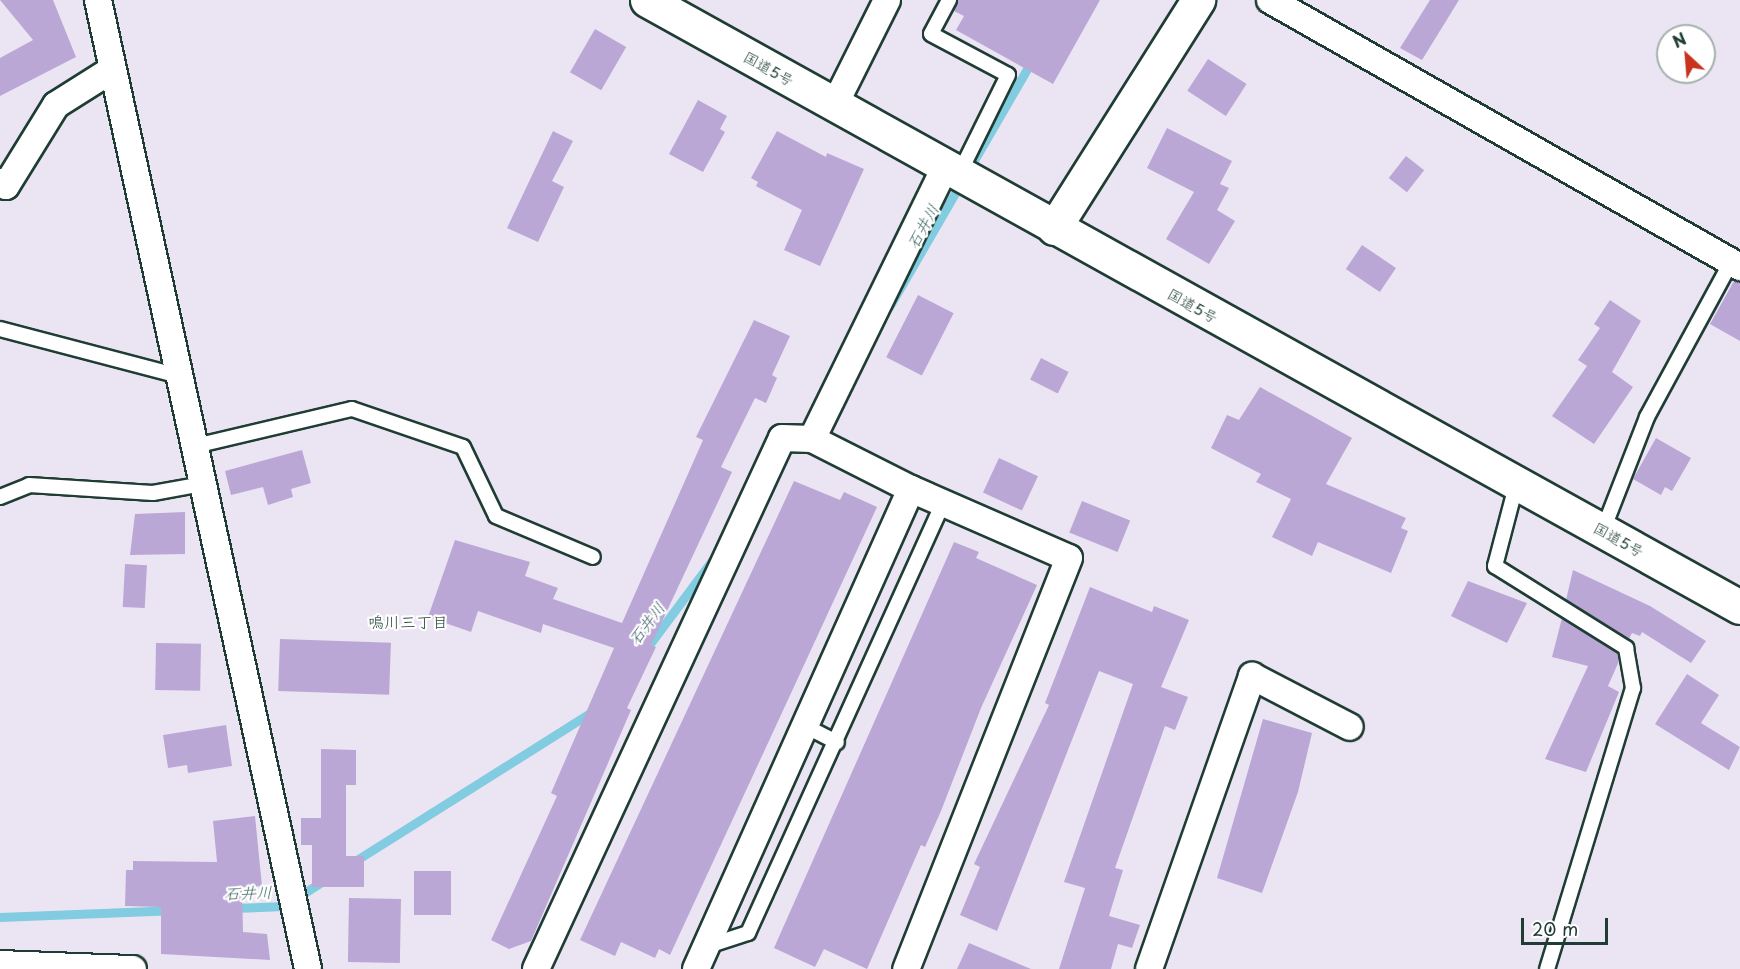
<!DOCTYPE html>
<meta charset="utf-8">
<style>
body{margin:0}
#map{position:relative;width:1740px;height:969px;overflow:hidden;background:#ebe5f3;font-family:"Playpen Sans","Klee One",sans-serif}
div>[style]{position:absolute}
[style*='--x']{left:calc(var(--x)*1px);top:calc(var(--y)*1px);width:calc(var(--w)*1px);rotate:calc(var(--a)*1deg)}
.stream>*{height:9px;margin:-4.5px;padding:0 4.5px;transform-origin:4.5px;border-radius:4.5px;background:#81cce1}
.building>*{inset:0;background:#bba7d6;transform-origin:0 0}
.roads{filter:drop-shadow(2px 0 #1f3d34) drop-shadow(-2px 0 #1f3d34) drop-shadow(0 2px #1f3d34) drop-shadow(0 -2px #1f3d34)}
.lane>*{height:14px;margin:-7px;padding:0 7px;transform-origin:7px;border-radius:7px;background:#fff}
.street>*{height:26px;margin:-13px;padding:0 13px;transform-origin:13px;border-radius:13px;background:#fff}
.secondary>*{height:33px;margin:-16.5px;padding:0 16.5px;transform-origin:16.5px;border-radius:16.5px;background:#fff}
.highway>*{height:33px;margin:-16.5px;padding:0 16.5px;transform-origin:16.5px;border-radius:16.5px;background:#fff}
span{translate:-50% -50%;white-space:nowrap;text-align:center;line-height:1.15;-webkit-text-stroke:4.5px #fff;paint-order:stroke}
.street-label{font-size:15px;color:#1f3d34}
.water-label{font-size:16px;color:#38615f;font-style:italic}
.neighbourhood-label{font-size:16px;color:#1f3d34}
.north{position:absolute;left:1656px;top:24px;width:60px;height:60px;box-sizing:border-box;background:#fff;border:2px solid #a5b1ae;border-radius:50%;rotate:334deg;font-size:16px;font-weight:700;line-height:24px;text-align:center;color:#1f3d34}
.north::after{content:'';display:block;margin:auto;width:21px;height:27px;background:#c8321e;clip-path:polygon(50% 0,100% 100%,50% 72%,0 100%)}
.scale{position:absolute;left:1521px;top:918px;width:87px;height:27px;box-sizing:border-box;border:3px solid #1f3d34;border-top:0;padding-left:8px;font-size:18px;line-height:21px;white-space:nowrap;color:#1f3d34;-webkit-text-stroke:4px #fff;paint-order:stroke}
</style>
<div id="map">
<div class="stream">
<div style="--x:889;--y:307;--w:285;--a:-59.9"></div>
<div style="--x:649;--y:645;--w:112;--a:-53.3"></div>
<div style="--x:355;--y:861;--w:280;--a:-32.2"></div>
<div style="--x:233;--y:908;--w:51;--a:-2.2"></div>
<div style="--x:284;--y:906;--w:46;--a:-32.7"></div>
<div style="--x:0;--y:917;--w:171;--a:-2.3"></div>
</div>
<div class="building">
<div style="clip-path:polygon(0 0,53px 0,76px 57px,0 96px,0 58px,33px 40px)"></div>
<div style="clip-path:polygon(958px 0,1100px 0,1053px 84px,956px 30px,964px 16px,954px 11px)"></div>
<div style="clip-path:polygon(1430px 0,1459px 0,1422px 60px,1400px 48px)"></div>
<div style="left:595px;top:29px;width:36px;height:50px;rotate:30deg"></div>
<div style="left:1208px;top:59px;width:46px;height:38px;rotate:33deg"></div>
<div style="clip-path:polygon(698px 100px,727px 116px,720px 129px,725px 132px,703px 172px,669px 154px)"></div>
<div style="clip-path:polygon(1167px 128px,1232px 161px,1220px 184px,1229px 188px,1217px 210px,1235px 221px,1209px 264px,1166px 239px,1194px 192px,1147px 168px)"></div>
<div style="clip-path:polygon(553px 131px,573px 141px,552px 181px,564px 187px,538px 242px,507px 228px)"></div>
<div style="clip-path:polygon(777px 131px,826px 157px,827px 153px,864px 169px,820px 266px,784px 250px,802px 210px,756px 186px,758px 182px,751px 178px)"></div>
<div style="left:1406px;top:156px;width:23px;height:28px;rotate:38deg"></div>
<div style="left:1362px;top:245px;width:41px;height:29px;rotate:34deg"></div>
<div style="clip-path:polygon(1734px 281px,1740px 282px,1740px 341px,1710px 324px)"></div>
<div style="left:918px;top:295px;width:40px;height:70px;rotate:27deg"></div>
<div style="clip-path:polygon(1610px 300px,1641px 321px,1612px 372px,1633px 387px,1594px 444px,1552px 416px,1587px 366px,1578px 360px,1600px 328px,1594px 324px)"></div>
<div style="clip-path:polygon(754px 320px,790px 336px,772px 375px,777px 378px,766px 403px,755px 398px,721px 467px,732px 472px,651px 645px,656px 647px,627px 708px,631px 710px,531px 941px,509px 949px,491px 940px,557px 796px,551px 793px,614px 648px,543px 624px,541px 633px,478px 611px,471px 632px,428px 617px,455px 540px,530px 562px,525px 576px,558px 588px,553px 599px,622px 623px,703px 440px,696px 437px)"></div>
<div style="left:1041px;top:358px;width:31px;height:24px;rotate:27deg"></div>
<div style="clip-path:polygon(1260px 387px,1352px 438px,1326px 484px,1406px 518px,1401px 528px,1408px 531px,1391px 573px,1318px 542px,1312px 556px,1272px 537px,1291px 499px,1256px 482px,1261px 474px,1211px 448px,1227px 415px,1239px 420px)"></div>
<div style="clip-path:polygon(1656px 438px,1691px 458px,1672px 491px,1665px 487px,1661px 495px,1633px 479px)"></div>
<div style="clip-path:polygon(302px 450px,311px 483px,291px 489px,293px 497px,268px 505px,263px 487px,231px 495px,225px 471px)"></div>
<div style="left:999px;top:458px;width:43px;height:38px;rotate:25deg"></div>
<div style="clip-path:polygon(794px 481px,840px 500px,844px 492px,877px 507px,670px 955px,659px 949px,655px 958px,621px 942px,615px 956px,580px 940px)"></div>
<div style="left:1082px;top:501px;width:52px;height:34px;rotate:22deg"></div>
<div style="clip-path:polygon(185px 512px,185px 554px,130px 555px,135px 514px)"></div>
<div style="clip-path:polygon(954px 542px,979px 552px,976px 558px,1037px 585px,981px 708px,941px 811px,925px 847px,921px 845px,867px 969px,824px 949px,815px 967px,774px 948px)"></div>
<div style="left:125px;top:564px;width:22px;height:43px;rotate:3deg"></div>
<div style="clip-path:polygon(1573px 570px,1650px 606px,1706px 641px,1691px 663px,1642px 632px,1640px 636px,1632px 633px,1629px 639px,1566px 600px)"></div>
<div style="clip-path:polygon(1468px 581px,1527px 603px,1507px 643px,1451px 616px)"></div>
<div style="clip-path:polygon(1090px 587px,1152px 612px,1154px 606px,1189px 620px,1161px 687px,1188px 697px,1175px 730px,1165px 726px,1115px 868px,1123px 870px,1109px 916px,1140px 925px,1132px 948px,1118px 944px,1111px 969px,1059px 969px,1085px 888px,1064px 882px,1133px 684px,1099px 671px,997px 931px,960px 915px,980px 867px,974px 864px,1049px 705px,1045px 703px)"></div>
<div style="clip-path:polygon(1562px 618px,1618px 654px,1619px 661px,1608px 686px,1619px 692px,1586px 772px,1545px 759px,1588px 666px,1552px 657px)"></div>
<div style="left:280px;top:639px;width:111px;height:52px;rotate:2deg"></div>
<div style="left:156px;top:643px;width:45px;height:47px;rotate:1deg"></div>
<div style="clip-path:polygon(1687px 674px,1719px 695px,1701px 723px,1740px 747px,1729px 770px,1655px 724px)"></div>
<div style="clip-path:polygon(1263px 719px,1312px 733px,1298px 792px,1262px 893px,1217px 878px)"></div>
<div style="clip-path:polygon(226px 725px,232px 766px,188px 773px,187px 765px,168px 768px,163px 735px)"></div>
<div style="clip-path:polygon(321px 749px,356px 750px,356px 785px,346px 785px,346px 856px,364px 856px,364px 887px,312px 887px,312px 845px,301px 845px,301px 818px,321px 818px)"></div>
<div style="clip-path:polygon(255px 816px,262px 886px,242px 887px,243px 932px,267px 934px,270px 960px,161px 954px,161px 907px,125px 906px,126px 870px,133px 870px,133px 861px,217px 862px,213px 821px)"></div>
<div style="left:414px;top:871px;width:37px;height:44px"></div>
<div style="left:349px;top:898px;width:52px;height:64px;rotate:1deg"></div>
<div style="clip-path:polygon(969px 943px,1031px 969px,957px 969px)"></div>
</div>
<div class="roads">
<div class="lane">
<div style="--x:949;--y:0;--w:38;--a:118"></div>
<div style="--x:931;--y:34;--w:87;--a:28"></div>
<div style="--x:1008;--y:75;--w:110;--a:116.3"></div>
<div style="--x:0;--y:329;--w:185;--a:14.7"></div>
<div style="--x:195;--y:446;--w:161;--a:-13.3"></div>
<div style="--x:352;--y:409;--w:117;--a:18.9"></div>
<div style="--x:463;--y:447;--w:76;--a:64.4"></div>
<div style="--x:496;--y:516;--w:105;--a:22.9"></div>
<div style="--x:1517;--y:482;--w:87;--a:104.7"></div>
<div style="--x:1495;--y:566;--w:155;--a:32"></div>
<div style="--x:1626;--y:648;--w:41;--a:80.1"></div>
<div style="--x:1633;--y:688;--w:294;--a:107"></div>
<div style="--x:0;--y:497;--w:31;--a:-22"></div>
<div style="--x:29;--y:485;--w:124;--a:3.7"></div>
<div style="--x:153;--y:493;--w:51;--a:-10.2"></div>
<div style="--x:1603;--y:530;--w:121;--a:-68.7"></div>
<div style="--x:1647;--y:417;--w:176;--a:-61.5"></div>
<div style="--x:803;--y:725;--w:38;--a:27"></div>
<div style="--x:705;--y:947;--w:45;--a:-18"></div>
<div style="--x:748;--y:933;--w:472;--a:-65.6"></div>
</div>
<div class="street">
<div style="--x:98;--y:0;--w:991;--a:77.77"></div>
<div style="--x:1270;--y:0;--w:541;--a:29.6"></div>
<div style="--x:835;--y:104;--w:116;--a:-63.4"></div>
<div style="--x:0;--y:182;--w:7;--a:34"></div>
<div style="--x:6;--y:186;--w:95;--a:-58.3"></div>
<div style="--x:56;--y:105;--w:67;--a:-32.3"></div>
<div style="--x:812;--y:439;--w:111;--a:26.8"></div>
<div style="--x:911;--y:489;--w:172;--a:23.6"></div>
<div style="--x:1069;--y:558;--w:442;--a:111.6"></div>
<div style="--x:0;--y:964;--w:133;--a:2.2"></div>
<div style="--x:536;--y:969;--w:585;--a:-65.14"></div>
<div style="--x:782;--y:438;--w:30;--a:2"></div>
<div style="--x:812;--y:439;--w:304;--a:-63.9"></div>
<div style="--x:696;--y:969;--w:526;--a:-65.87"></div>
<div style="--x:1149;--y:969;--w:311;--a:-70.6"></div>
<div style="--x:1252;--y:676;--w:110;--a:27.5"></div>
</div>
<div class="secondary">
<div style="--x:1054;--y:228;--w:270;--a:-57.7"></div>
</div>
<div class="highway">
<div style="--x:647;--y:0;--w:1250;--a:29.05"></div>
</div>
</div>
<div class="street-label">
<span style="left:769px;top:68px;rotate:29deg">国道5号</span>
<span style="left:1193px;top:305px;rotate:29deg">国道5号</span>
<span style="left:1619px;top:539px;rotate:29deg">国道5号</span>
</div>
<div class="water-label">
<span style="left:922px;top:226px;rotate:-61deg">石井川</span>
<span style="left:646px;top:623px;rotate:-53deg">石井川</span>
<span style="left:248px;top:892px;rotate:-2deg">石井川</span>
</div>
<div class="neighbourhood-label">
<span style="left:408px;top:621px">鳴川三丁目</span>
</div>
<div class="north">N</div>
<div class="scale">20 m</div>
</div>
